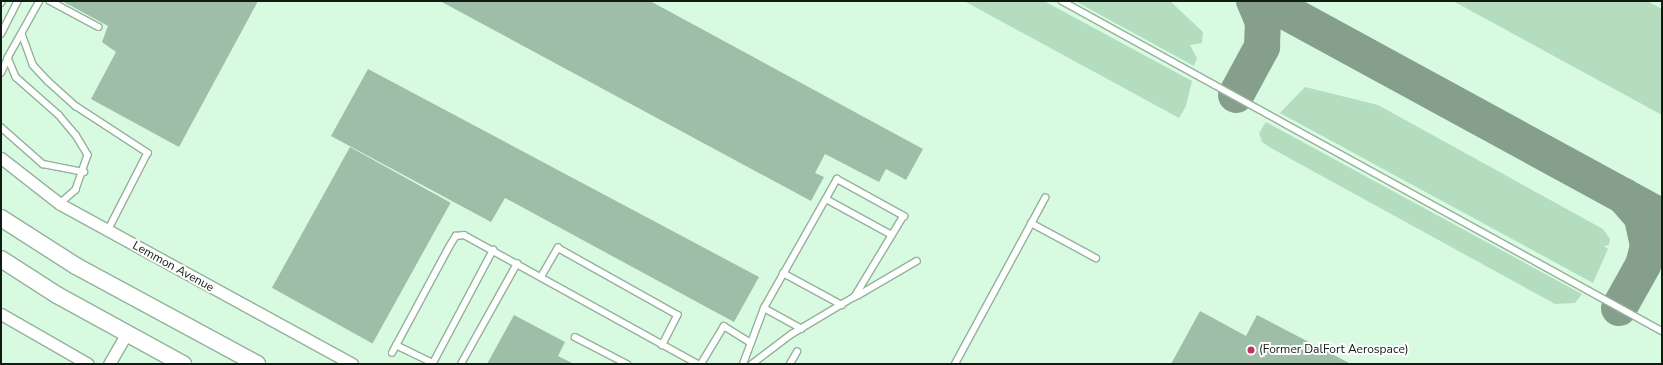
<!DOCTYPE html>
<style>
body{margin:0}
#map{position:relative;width:1663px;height:365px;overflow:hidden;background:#d8fae1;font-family:"Nunito Sans",sans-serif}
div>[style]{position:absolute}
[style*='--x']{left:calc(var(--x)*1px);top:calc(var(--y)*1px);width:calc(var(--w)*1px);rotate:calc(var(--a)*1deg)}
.green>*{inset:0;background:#b3ddbe}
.taxiway>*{height:36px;margin:-18px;padding:0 18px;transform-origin:18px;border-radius:18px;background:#869f8d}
.building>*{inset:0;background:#9ebea7;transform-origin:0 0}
.roads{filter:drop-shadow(1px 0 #92b29a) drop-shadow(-1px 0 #92b29a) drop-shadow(0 1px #92b29a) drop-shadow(0 -1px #92b29a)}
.lane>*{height:5.5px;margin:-2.75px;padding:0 2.75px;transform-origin:2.75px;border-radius:2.75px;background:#fff}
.street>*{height:11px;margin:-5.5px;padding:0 5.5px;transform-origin:5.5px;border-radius:5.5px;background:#fff}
.secondary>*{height:16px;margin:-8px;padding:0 8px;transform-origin:8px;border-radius:8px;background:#fff}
.dots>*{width:11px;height:11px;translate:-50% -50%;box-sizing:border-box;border:2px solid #fdfdfd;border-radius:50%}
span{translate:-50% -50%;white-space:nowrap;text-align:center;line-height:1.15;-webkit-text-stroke:4px #fdfdfd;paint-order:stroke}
.street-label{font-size:12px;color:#0f1b13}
.poi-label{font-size:12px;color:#0f1b13}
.left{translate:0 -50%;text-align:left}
.frame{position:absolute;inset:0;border:2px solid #0f1b13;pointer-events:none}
</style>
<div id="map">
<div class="green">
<div style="clip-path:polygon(964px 1px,1044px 1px,1192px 81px,1186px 106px,1179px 118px)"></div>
<div style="clip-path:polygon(1075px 1px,1170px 1px,1203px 32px,1202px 43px,1190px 45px,1197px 58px,1194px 66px)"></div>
<div style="clip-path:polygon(1453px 1px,1647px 1px,1662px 9px,1662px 115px)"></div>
<div style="clip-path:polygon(1305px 87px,1378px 105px,1603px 229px,1610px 239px,1609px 245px,1604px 246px,1608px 249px,1593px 283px,1280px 113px)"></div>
<div style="clip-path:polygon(1266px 122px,1582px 294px,1575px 303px,1555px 304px,1271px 148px,1262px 142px,1259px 133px)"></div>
</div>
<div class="taxiway">
<div style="--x:1266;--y:1;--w:451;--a:28.6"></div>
<div style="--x:1236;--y:95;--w:55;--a:-61.6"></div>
<div style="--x:1262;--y:47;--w:25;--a:-88"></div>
<div style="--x:1263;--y:22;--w:23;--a:-113"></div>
<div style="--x:1619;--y:308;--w:49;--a:-60.8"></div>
<div style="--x:1643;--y:265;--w:20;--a:-75"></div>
<div style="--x:1648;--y:246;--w:30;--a:-102"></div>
<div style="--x:1642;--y:217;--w:28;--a:-131"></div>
</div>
<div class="building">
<div style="clip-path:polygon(62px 1px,258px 1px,179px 147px,91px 99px,116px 52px,102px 42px,108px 26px)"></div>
<div style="clip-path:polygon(440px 1px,650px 1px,923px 149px,906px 180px,886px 169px,879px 182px,825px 154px,815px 173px,824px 177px,811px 201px)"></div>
<div style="clip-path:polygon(368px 69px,759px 277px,734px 322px,505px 198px,491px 222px,331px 136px)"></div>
<div style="left:350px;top:147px;width:115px;height:161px;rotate:29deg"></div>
<div style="clip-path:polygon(1200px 311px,1246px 336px,1257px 315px,1351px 364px,1171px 364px)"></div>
<div style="clip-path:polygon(514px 315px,565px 342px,558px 356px,574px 364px,487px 364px)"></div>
</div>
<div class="roads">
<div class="lane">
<div style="--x:40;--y:1;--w:65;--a:119.3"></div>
<div style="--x:8;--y:58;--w:21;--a:67"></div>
<div style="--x:16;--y:77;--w:57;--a:41.5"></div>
<div style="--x:59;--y:115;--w:26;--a:50"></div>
<div style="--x:76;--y:135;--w:23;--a:59"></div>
<div style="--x:88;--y:155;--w:37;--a:109"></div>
<div style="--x:76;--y:190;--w:21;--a:139"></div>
<div style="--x:50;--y:1;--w:55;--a:28"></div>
<div style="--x:1062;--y:1;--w:685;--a:28.81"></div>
<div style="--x:1;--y:3;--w:2;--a:-63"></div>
<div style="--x:1;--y:34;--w:37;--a:-63"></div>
<div style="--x:22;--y:34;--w:33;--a:70"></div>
<div style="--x:33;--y:65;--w:22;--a:47"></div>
<div style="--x:48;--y:81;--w:38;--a:42"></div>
<div style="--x:76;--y:106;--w:86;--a:33.1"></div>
<div style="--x:148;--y:153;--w:88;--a:117.1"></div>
<div style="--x:1;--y:73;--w:17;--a:-65"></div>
<div style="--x:1;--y:127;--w:56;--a:41.4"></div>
<div style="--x:43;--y:164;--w:42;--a:11"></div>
<div style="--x:826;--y:199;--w:75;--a:28.6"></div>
<div style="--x:1031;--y:223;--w:74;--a:28.3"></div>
<div style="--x:783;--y:273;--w:67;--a:28.5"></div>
<div style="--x:541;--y:277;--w:34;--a:-60"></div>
<div style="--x:558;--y:248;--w:137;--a:29.2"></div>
<div style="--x:678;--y:315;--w:34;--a:117"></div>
<div style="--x:857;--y:296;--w:69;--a:-30.3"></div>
<div style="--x:764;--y:308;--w:43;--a:28.9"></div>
<div style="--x:575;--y:337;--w:59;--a:27.4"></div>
<div style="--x:396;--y:345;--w:41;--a:25.9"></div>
<div style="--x:433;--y:363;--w:128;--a:-62"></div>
<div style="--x:392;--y:353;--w:120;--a:-61.7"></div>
<div style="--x:449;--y:247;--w:13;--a:-58"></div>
<div style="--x:456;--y:236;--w:8;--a:-7"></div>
<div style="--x:464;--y:235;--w:267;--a:28.9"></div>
<div style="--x:461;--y:364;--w:115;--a:-60.8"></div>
<div style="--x:701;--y:364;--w:44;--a:-58.8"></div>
<div style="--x:724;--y:326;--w:32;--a:32"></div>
<div style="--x:743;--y:364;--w:60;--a:-69.4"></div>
<div style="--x:764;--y:308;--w:148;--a:-60.5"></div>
<div style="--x:837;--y:179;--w:77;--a:28.9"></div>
<div style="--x:904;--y:216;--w:95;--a:121.2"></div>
<div style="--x:855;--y:297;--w:74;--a:149.3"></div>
<div style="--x:791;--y:335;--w:48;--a:142.7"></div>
<div style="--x:790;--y:364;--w:14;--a:-60"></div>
<div style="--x:955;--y:364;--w:189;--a:-61.5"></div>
</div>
<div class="street">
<div style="--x:1;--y:158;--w:75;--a:37.9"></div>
<div style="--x:60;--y:204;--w:333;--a:28.7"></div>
<div style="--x:1;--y:314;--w:100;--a:29.9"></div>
<div style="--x:109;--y:364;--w:36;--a:-60"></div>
</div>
<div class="secondary">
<div style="--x:1;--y:218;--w:89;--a:32.6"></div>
<div style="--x:76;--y:266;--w:206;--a:28.4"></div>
<div style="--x:1;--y:259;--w:67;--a:32.7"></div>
<div style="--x:57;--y:295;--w:144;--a:28.7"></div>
</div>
</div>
<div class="dots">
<div style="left:1251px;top:350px;background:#be3265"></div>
</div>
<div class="street-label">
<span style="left:173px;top:267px;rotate:29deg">Lemmon Avenue</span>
</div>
<div class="poi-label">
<span class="left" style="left:1259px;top:350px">(Former DalFort Aerospace)</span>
</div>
<div class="frame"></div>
</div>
